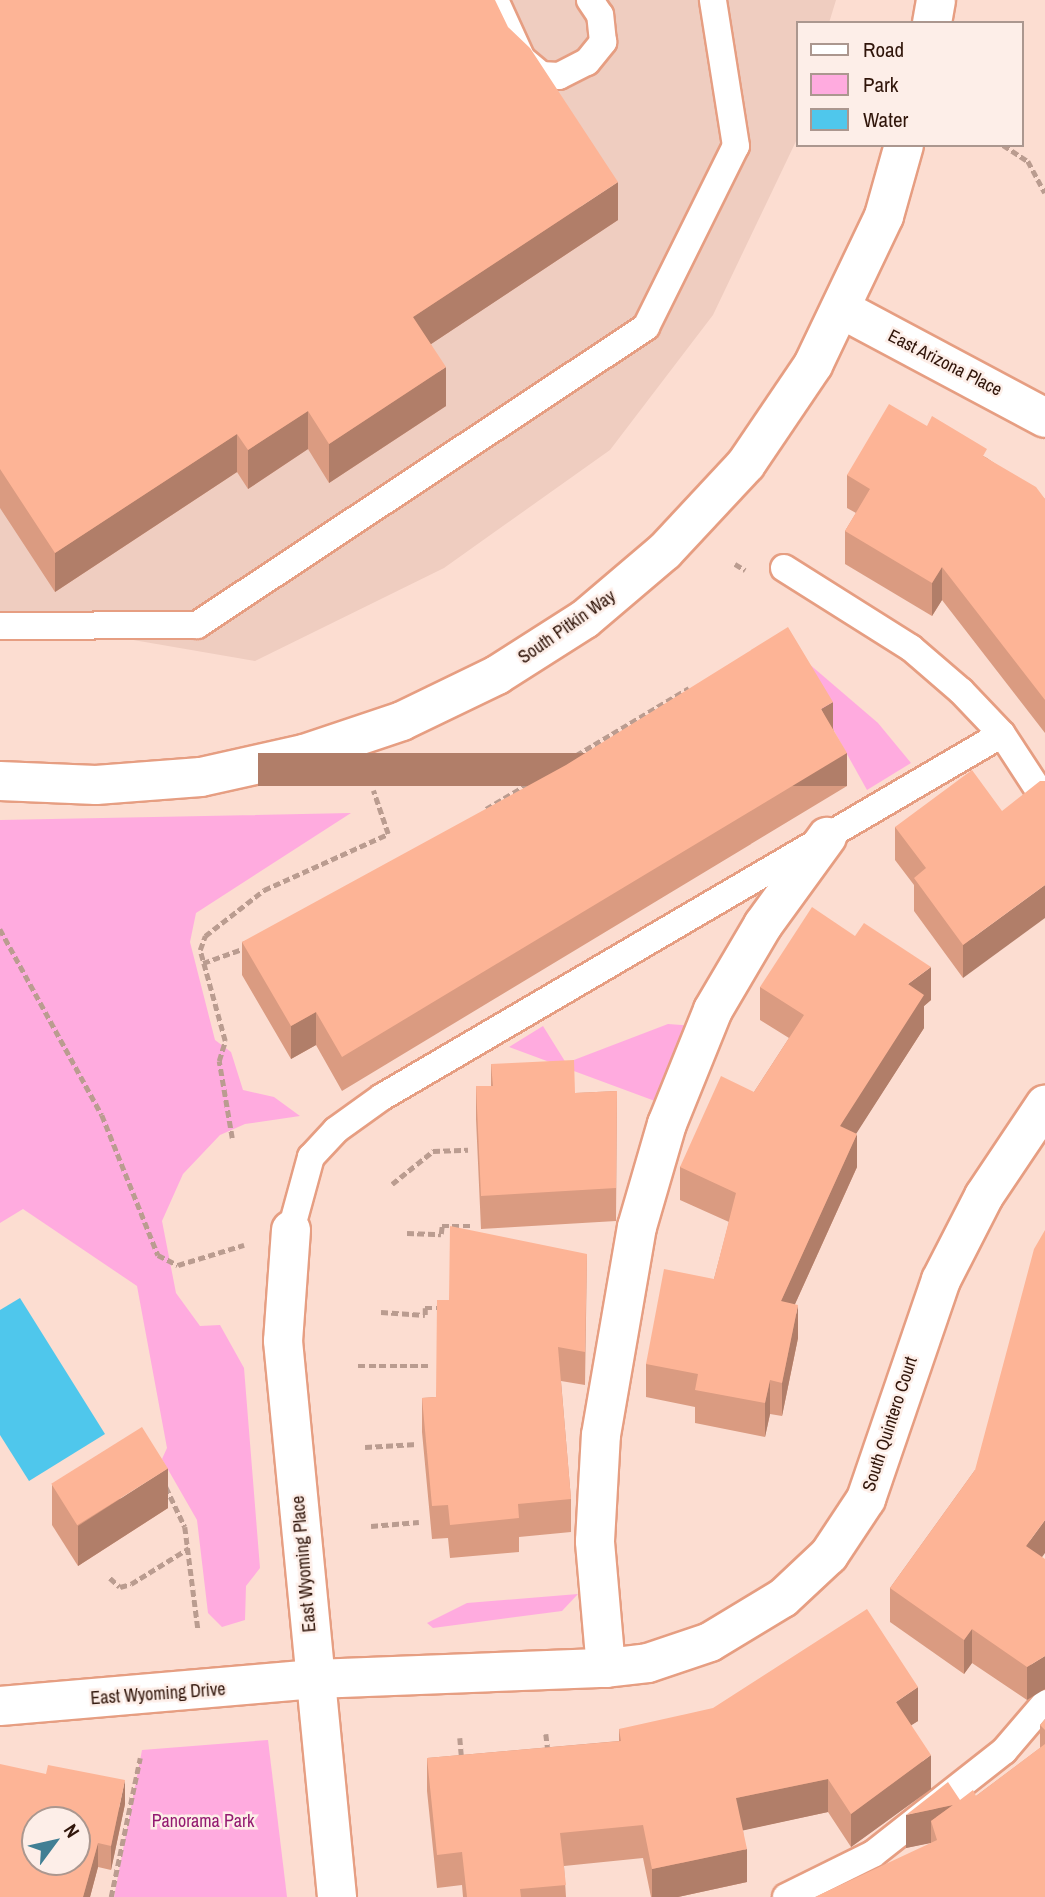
<!DOCTYPE html>
<style>
body{margin:0}
#map{position:relative;width:1045px;height:1897px;overflow:hidden;background:#fcddd1;font-family:"Archivo Narrow",sans-serif}
div>[style]{position:absolute}
[style*='--x']{left:calc(var(--x)*1px);top:calc(var(--y)*1px);width:calc(var(--w)*1px);rotate:calc(var(--a)*1deg)}
.built>*{inset:0;background:#efcdc0}
.green>*{inset:0;background:#ffabdf}
.water>*{inset:0;background:#4fc7ec}
.path>*{height:4.5px;margin-top:-2.25px;transform-origin:0;background:repeating-linear-gradient(90deg,#ba9c90 0 7px,transparent 0 10.5px)}
.roads{filter:drop-shadow(2px 0 #e69e82) drop-shadow(-2px 0 #e69e82) drop-shadow(0 2px #e69e82) drop-shadow(0 -2px #e69e82)}
.service>*{height:26px;margin:-13px;padding:0 13px;transform-origin:13px;border-radius:13px;background:#fff}
.minor>*{height:38px;margin:-19px;padding:0 19px;transform-origin:19px;border-radius:19px;background:#fff}
.wall>*{inset:0;background:#da9b81}
.shaded-wall>*{inset:0;background:#b17e69;transform-origin:0 0}
.building>*{inset:0;background:#fdb496;transform-origin:0 0}
span{translate:-50% -50%;white-space:nowrap;text-align:center;line-height:1.15;-webkit-text-stroke:5px #fdeee8;paint-order:stroke}
.street-label{font-size:18px;color:#30150a}
.park-label{font-size:18px;color:#931971}
.legend{position:absolute;left:796px;top:21px;width:228px;height:126px;box-sizing:border-box;background:#fdeee8;border:2px solid #ab978f;margin:0;padding:9px 12px;list-style:none;font-size:21px;color:#30150a}
.legend li{display:flex;align-items:center;gap:14px;height:35px}
.legend b{width:35px;border:2px solid #ab978f}
.north{position:absolute;left:21px;top:1806px;width:70px;height:70px;box-sizing:border-box;background:#fdeee8;border:2px solid #ab978f;border-radius:50%;rotate:57deg;font-size:19px;font-weight:700;line-height:28px;text-align:center;color:#30150a}
.north::after{content:'';display:block;margin:auto;width:24px;height:32px;background:#417f94;clip-path:polygon(50% 0,100% 100%,50% 72%,0 100%)}
</style>
<div id="map">
<div class="built">
<div style="clip-path:polygon(0 0,836px 0,829px 23px,798px 23px,798px 137px,713px 315px,610px 450px,444px 568px,255px 661px,0 617px)"></div>
</div>
<div class="green">
<div style="clip-path:polygon(808px 663px,878px 723px,911px 763px,867px 790px,799px 668px)"></div>
<div style="clip-path:polygon(351px 813px,196px 913px,190px 942px,215px 1040px,231px 1052px,243px 1090px,274px 1097px,300px 1116px,245px 1124px,220px 1135px,183px 1174px,162px 1221px,176px 1293px,200px 1326px,220px 1325px,244px 1368px,260px 1568px,246px 1586px,245px 1620px,222px 1627px,208px 1613px,197px 1520px,162px 1459px,167px 1448px,137px 1286px,23px 1209px,0 1223px,0 820px)"></div>
<div style="clip-path:polygon(668px 1024px,695px 1026px,663px 1104px,509px 1047px,543px 1026px,566px 1063px)"></div>
<div style="clip-path:polygon(578px 1594px,562px 1611px,433px 1628px,427px 1623px,467px 1603px)"></div>
<div style="clip-path:polygon(268px 1740px,287px 1897px,114px 1897px,142px 1750px)"></div>
</div>
<div class="water">
<div style="clip-path:polygon(20px 1298px,105px 1434px,29px 1481px,0 1435px,0 1310px)"></div>
</div>
<div class="path">
<div style="--x:1003;--y:145;--w:30;--a:33"></div>
<div style="--x:1028;--y:161;--w:36;--a:62"></div>
<div style="--x:735;--y:564;--w:12;--a:31"></div>
<div style="--x:486;--y:809;--w:236;--a:-30.8"></div>
<div style="--x:0;--y:929;--w:212;--a:61.3"></div>
<div style="--x:102;--y:1115;--w:151;--a:68.2"></div>
<div style="--x:158;--y:1255;--w:22;--a:27"></div>
<div style="--x:178;--y:1265;--w:69;--a:-16.9"></div>
<div style="--x:203;--y:963;--w:45;--a:-19.7"></div>
<div style="--x:232;--y:1138;--w:78;--a:-99.6"></div>
<div style="--x:219;--y:1061;--w:21;--a:-73"></div>
<div style="--x:225;--y:1041;--w:94;--a:-105.4"></div>
<div style="--x:200;--y:950;--w:15;--a:-70"></div>
<div style="--x:205;--y:936;--w:75;--a:-37.9"></div>
<div style="--x:264;--y:890;--w:136;--a:-24.3"></div>
<div style="--x:388;--y:834;--w:46;--a:-108.8"></div>
<div style="--x:392;--y:1184;--w:53;--a:-38.8"></div>
<div style="--x:433;--y:1151;--w:35;--a:-2"></div>
<div style="--x:407;--y:1233;--w:34;--a:2"></div>
<div style="--x:441;--y:1234;--w:8;--a:-83"></div>
<div style="--x:442;--y:1226;--w:31;--a:0"></div>
<div style="--x:381;--y:1312;--w:44;--a:3.9"></div>
<div style="--x:425;--y:1315;--w:7;--a:-90"></div>
<div style="--x:425;--y:1308;--w:15;--a:0"></div>
<div style="--x:358;--y:1366;--w:73;--a:0"></div>
<div style="--x:365;--y:1447;--w:52;--a:-3.3"></div>
<div style="--x:166;--y:1487;--w:44;--a:64.6"></div>
<div style="--x:185;--y:1527;--w:102;--a:82.7"></div>
<div style="--x:371;--y:1526;--w:48;--a:-4.8"></div>
<div style="--x:110;--y:1578;--w:13;--a:42"></div>
<div style="--x:120;--y:1587;--w:11;--a:-15"></div>
<div style="--x:131;--y:1584;--w:68;--a:-31.8"></div>
<div style="--x:546;--y:1734;--w:16;--a:83"></div>
<div style="--x:460;--y:1738;--w:22;--a:85"></div>
<div style="--x:111;--y:1897;--w:142;--a:-78.2"></div>
</div>
<div class="roads">
<div class="service">
<div style="--x:495;--y:0;--w:65;--a:65.4"></div>
<div style="--x:522;--y:59;--w:25;--a:40"></div>
<div style="--x:541;--y:75;--w:18;--a:3"></div>
<div style="--x:559;--y:76;--w:31;--a:-27"></div>
<div style="--x:587;--y:62;--w:26;--a:-51"></div>
<div style="--x:603;--y:42;--w:27;--a:-96"></div>
<div style="--x:600;--y:15;--w:18;--a:-124"></div>
<div style="--x:784;--y:568;--w:150;--a:32.2"></div>
<div style="--x:911;--y:648;--w:66;--a:40.7"></div>
<div style="--x:961;--y:691;--w:59;--a:46.4"></div>
<div style="--x:1002;--y:734;--w:79;--a:56.9"></div>
<div style="--x:0;--y:626;--w:197;--a:-0.3"></div>
<div style="--x:197;--y:625;--w:539;--a:-33.57"></div>
<div style="--x:646;--y:327;--w:202;--a:-63.6"></div>
<div style="--x:736;--y:146;--w:148;--a:-99"></div>
<div style="--x:291;--y:1230;--w:76;--a:-74.7"></div>
<div style="--x:311;--y:1157;--w:37;--a:-47"></div>
<div style="--x:336;--y:1130;--w:57;--a:-35.7"></div>
<div style="--x:382;--y:1097;--w:718;--a:-30.35"></div>
<div style="--x:786;--y:1897;--w:97;--a:-26.3"></div>
<div style="--x:873;--y:1854;--w:167;--a:-38.2"></div>
<div style="--x:1004;--y:1751;--w:63;--a:-49.5"></div>
</div>
<div class="minor">
<div style="--x:932;--y:23;--w:23;--a:-80"></div>
<div style="--x:843;--y:310;--w:229;--a:28.1"></div>
<div style="--x:0;--y:781;--w:96;--a:2.4"></div>
<div style="--x:96;--y:785;--w:105;--a:-4.4"></div>
<div style="--x:201;--y:777;--w:106;--a:-12.6"></div>
<div style="--x:304;--y:754;--w:103;--a:-18.6"></div>
<div style="--x:402;--y:721;--w:106;--a:-25.8"></div>
<div style="--x:497;--y:675;--w:104;--a:-32.5"></div>
<div style="--x:585;--y:619;--w:105;--a:-40.4"></div>
<div style="--x:665;--y:551;--w:119;--a:-47"></div>
<div style="--x:746;--y:464;--w:120;--a:-55.9"></div>
<div style="--x:813;--y:365;--w:165;--a:-64.5"></div>
<div style="--x:884;--y:216;--w:74;--a:-74.3"></div>
<div style="--x:291;--y:1230;--w:111;--a:94.1"></div>
<div style="--x:283;--y:1341;--w:559;--a:84.45"></div>
<div style="--x:606;--y:1668;--w:127;--a:-95"></div>
<div style="--x:595;--y:1541;--w:106;--a:-86.8"></div>
<div style="--x:601;--y:1435;--w:211;--a:-80.2"></div>
<div style="--x:637;--y:1227;--w:107;--a:-73.8"></div>
<div style="--x:667;--y:1124;--w:123;--a:-68"></div>
<div style="--x:713;--y:1010;--w:99;--a:-59.5"></div>
<div style="--x:763;--y:925;--w:109;--a:-54"></div>
<div style="--x:0;--y:1706;--w:316;--a:-4.9"></div>
<div style="--x:315;--y:1679;--w:291;--a:-2.2"></div>
<div style="--x:606;--y:1668;--w:42;--a:-6.8"></div>
<div style="--x:648;--y:1663;--w:65;--a:-18.7"></div>
<div style="--x:710;--y:1642;--w:85;--a:-31.1"></div>
<div style="--x:783;--y:1598;--w:63;--a:-43.1"></div>
<div style="--x:829;--y:1555;--w:67;--a:-56.5"></div>
<div style="--x:866;--y:1499;--w:231;--a:-71.1"></div>
<div style="--x:941;--y:1280;--w:94;--a:-62.9"></div>
<div style="--x:984;--y:1196;--w:110;--a:-56.2"></div>
</div>
</div>
<div class="wall">
<div style="clip-path:polygon(0 0,618px 220px,431px 344px,446px 406px,329px 483px,308px 449px,248px 489px,237px 472px,55px 592px,0 508px)"></div>
<div style="clip-path:polygon(927px 426px,987px 458px,1045px 499px,1045px 733px,942px 600px,932px 616px,845px 564px,845px 531px,856px 513px,847px 508px,847px 475px)"></div>
<div style="clip-path:polygon(833px 728px,847px 786px,342px 1091px,316px 1045px,291px 1059px,242px 975px,242px 942px)"></div>
<div style="clip-path:polygon(1002px 811px,963px 978px,914px 911px,914px 885px,895px 860px,895px 827px)"></div>
<div style="clip-path:polygon(760px 987px,931px 1000px,924px 1006px,924px 1028px,856px 1133px,857px 1167px,795px 1304px,798px 1338px,782px 1416px,770px 1414px,765px 1437px,695px 1423px,695px 1407px,646px 1397px,646px 1364px,714px 1279px,729px 1222px,680px 1200px,680px 1167px,754px 1092px,789px 1038px,760px 1020px)"></div>
<div style="clip-path:polygon(491px 1064px,575px 1093px,617px 1091px,616px 1221px,481px 1229px,476px 1119px,476px 1086px,491px 1086px)"></div>
<div style="clip-path:polygon(587px 1254px,585px 1385px,561px 1381px,571px 1499px,571px 1532px,519px 1537px,519px 1552px,450px 1558px,448px 1538px,432px 1539px,422px 1432px,422px 1398px,436px 1397px,449px 1300px)"></div>
<div style="clip-path:polygon(975px 1470px,1042px 1557px,1027px 1700px,972px 1663px,964px 1674px,890px 1622px,890px 1588px)"></div>
<div style="clip-path:polygon(52px 1485px,168px 1508px,78px 1566px,52px 1525px)"></div>
<div style="clip-path:polygon(1045px 1719px,1045px 1897px,929px 1843px,906px 1848px,906px 1815px,976px 1796px,1040px 1748px,1040px 1725px)"></div>
<div style="clip-path:polygon(918px 1721px,911px 1725px,931px 1789px,851px 1847px,828px 1812px,743px 1830px,747px 1882px,678px 1897px,651px 1897px,643px 1858px,564px 1866px,566px 1897px,463px 1897px,462px 1885px,437px 1888px,427px 1791px,427px 1758px,619px 1741px,619px 1729px)"></div>
<div style="clip-path:polygon(125px 1804px,111px 1870px,98px 1867px,90px 1897px,0 1897px)"></div>
</div>
<div class="shaded-wall">
<div style="clip-path:polygon(618px 182px,618px 220px,413px 356px,413px 317px)"></div>
<div style="clip-path:polygon(446px 367px,446px 406px,329px 483px,329px 444px)"></div>
<div style="clip-path:polygon(308px 411px,308px 449px,248px 489px,248px 450px)"></div>
<div style="clip-path:polygon(237px 434px,237px 472px,55px 592px,55px 553px)"></div>
<div style="clip-path:polygon(942px 567px,942px 600px,932px 616px,932px 583px)"></div>
<div style="clip-path:polygon(833px 702px,833px 735px,821px 709px)"></div>
<div style="left:847px;top:753px;width:33px;height:589px;rotate:90deg"></div>
<div style="clip-path:polygon(1045px 885px,1045px 918px,963px 978px,963px 945px)"></div>
<div style="clip-path:polygon(931px 967px,931px 1000px,924px 1006px,924px 1028px,840px 1159px,840px 1126px,908px 984px)"></div>
<div style="clip-path:polygon(316px 1012px,316px 1045px,291px 1059px,291px 1026px)"></div>
<div style="clip-path:polygon(857px 1134px,857px 1167px,781px 1335px,781px 1301px)"></div>
<div style="clip-path:polygon(798px 1305px,798px 1338px,782px 1416px,782px 1383px)"></div>
<div style="clip-path:polygon(770px 1380px,770px 1414px,765px 1437px,765px 1403px)"></div>
<div style="clip-path:polygon(168px 1468px,168px 1508px,78px 1566px,78px 1526px)"></div>
<div style="clip-path:polygon(1045px 1520px,1045px 1553px,1026px 1579px,1026px 1546px)"></div>
<div style="clip-path:polygon(972px 1629px,972px 1663px,964px 1674px,964px 1640px)"></div>
<div style="clip-path:polygon(1045px 1656px,1045px 1689px,1027px 1700px,1027px 1667px)"></div>
<div style="clip-path:polygon(918px 1687px,918px 1721px,896px 1735px,896px 1702px)"></div>
<div style="clip-path:polygon(931px 1755px,931px 1789px,851px 1847px,851px 1814px)"></div>
<div style="clip-path:polygon(828px 1779px,828px 1812px,736px 1832px,736px 1798px)"></div>
<div style="clip-path:polygon(125px 1780px,125px 1804px,111px 1870px,111px 1846px)"></div>
<div style="clip-path:polygon(953px 1805px,931px 1821px,931px 1843px,906px 1848px,906px 1815px)"></div>
<div style="clip-path:polygon(98px 1843px,98px 1867px,90px 1897px,83px 1897px)"></div>
<div style="clip-path:polygon(747px 1849px,747px 1882px,678px 1897px,652px 1897px,652px 1869px)"></div>
</div>
<div class="building">
<div style="clip-path:polygon(0 0,495px 0,508px 27px,530px 48px,618px 182px,413px 317px,446px 367px,329px 444px,308px 411px,248px 450px,237px 434px,55px 553px,0 469px)"></div>
<div style="clip-path:polygon(889px 404px,927px 426px,932px 416px,987px 449px,983px 456px,1036px 487px,1045px 499px,1045px 700px,942px 567px,932px 583px,845px 531px,870px 489px,847px 475px)"></div>
<div style="clip-path:polygon(788px 627px,833px 702px,821px 709px,847px 753px,342px 1057px,316px 1012px,291px 1026px,242px 942px,566px 765px)"></div>
<div style="clip-path:polygon(972px 770px,1002px 811px,1040px 781px,1045px 781px,1045px 885px,963px 945px,914px 878px,926px 868px,895px 827px)"></div>
<div style="clip-path:polygon(812px 907px,855px 936px,864px 923px,931px 967px,908px 984px,924px 995px,840px 1126px,857px 1134px,781px 1301px,798px 1305px,782px 1383px,770px 1380px,765px 1403px,695px 1390px,698px 1374px,646px 1364px,664px 1269px,714px 1279px,736px 1193px,680px 1167px,721px 1076px,754px 1092px,804px 1015px,760px 987px)"></div>
<div style="clip-path:polygon(574px 1060px,575px 1093px,617px 1091px,616px 1188px,481px 1196px,476px 1086px,493px 1086px,491px 1064px)"></div>
<div style="clip-path:polygon(450px 1226px,587px 1254px,585px 1352px,558px 1347px,571px 1499px,518px 1504px,519px 1518px,450px 1525px,448px 1505px,432px 1506px,422px 1398px,436px 1397px,437px 1300px,449px 1300px)"></div>
<div style="clip-path:polygon(1045px 1230px,1045px 1520px,1026px 1546px,1045px 1559px,1045px 1656px,1027px 1667px,972px 1629px,964px 1640px,890px 1588px,975px 1470px,1034px 1249px)"></div>
<div style="left:142px;top:1427px;width:49px;height:107px;rotate:58deg"></div>
<div style="clip-path:polygon(867px 1609px,918px 1687px,896px 1702px,931px 1755px,851px 1814px,828px 1779px,736px 1798px,747px 1849px,652px 1869px,643px 1825px,560px 1833px,566px 1885px,520px 1889px,521px 1897px,467px 1897px,462px 1852px,437px 1855px,427px 1758px,621px 1741px,619px 1729px,713px 1708px)"></div>
<div style="clip-path:polygon(1045px 1719px,1045px 1730px,1040px 1725px)"></div>
<div style="clip-path:polygon(1045px 1744px,1045px 1897px,815px 1897px,937px 1840px,931px 1821px,953px 1805px,906px 1815px,948px 1782px,960px 1800px,973px 1790px,976px 1796px)"></div>
<div style="clip-path:polygon(evenodd,0 1764px,46px 1774px,48px 1765px,125px 1780px,111px 1846px,98px 1843px,83px 1897px,0 1897px,0 1764px,35px 1820px,77px 1820px,77px 1862px,35px 1862px,35px 1820px)"></div>
</div>
<div class="street-label">
<span style="left:945px;top:363px;rotate:27deg">East Arizona Place</span>
<span style="left:567px;top:627px;rotate:-35deg">South Pitkin Way</span>
<span style="left:890px;top:1424px;rotate:-72deg">South Quintero Court</span>
<span style="left:304px;top:1564px;rotate:-95deg">East Wyoming Place</span>
<span style="left:158px;top:1694px;rotate:-4deg">East Wyoming Drive</span>
</div>
<div class="park-label">
<span style="left:203px;top:1821px">Panorama Park</span>
</div>
<ul class="legend">
<li><b style="height:9px;background:#fff"></b>Road</li>
<li><b style="height:19px;background:#ffabdf"></b>Park</li>
<li><b style="height:19px;background:#4fc7ec"></b>Water</li>
</ul>
<div class="north">N</div>
</div>
